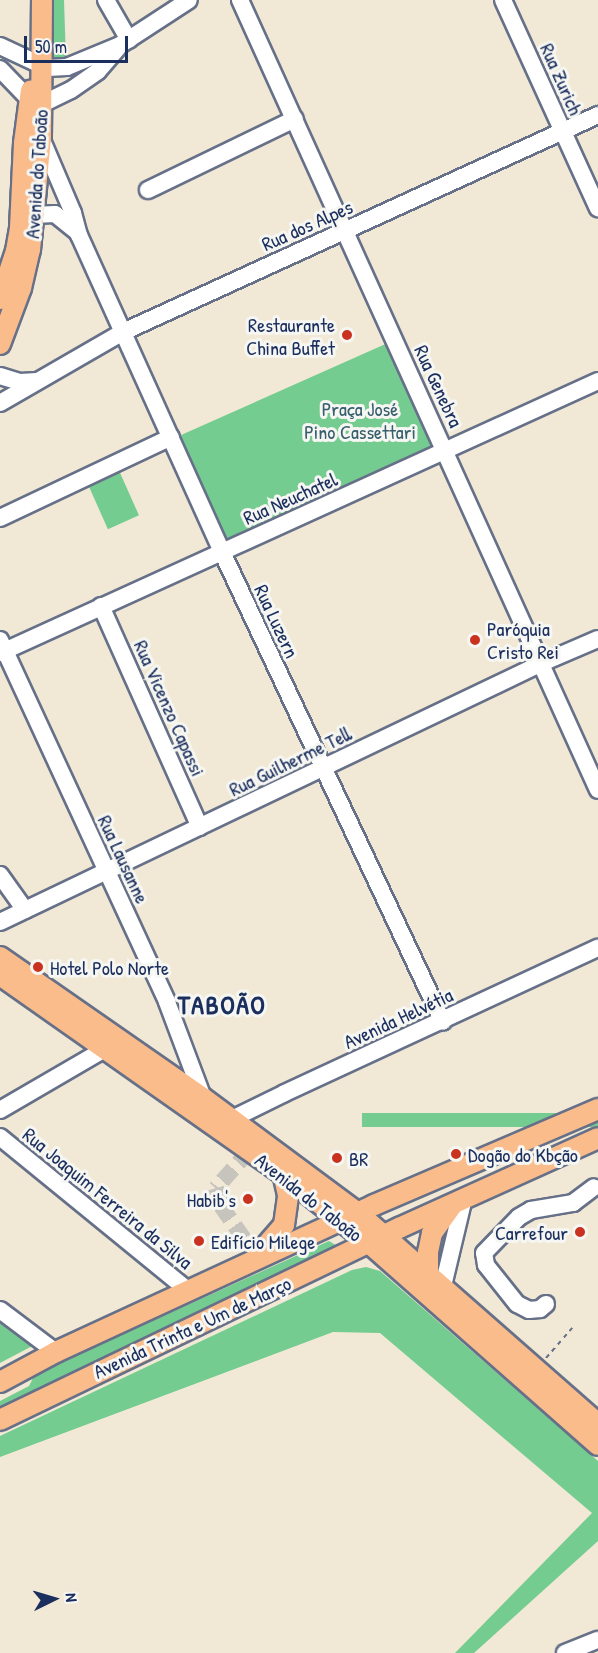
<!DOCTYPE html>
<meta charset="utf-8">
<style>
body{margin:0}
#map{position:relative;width:598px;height:1653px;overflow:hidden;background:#f1e9d5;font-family:"Patrick Hand",sans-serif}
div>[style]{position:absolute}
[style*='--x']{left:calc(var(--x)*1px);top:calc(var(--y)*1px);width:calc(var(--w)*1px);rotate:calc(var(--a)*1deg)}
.green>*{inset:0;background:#75cc90;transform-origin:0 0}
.minor-tunnel>*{height:16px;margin-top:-8px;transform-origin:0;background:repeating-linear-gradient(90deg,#c6c4bd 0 16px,transparent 0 24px)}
.path>*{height:2px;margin-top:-1px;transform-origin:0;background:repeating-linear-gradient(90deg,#667088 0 4.5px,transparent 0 9px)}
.roads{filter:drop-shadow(2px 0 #667088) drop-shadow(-2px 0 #667088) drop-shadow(0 2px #667088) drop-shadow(0 -2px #667088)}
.minor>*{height:16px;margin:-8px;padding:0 8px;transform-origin:8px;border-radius:8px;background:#fff}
.major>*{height:20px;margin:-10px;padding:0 10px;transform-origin:10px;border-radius:10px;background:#fabc8b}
.dots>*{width:16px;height:16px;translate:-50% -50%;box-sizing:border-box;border:3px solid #f6f6f2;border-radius:50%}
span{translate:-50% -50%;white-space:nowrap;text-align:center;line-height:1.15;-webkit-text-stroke:6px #f6f6f2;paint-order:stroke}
.street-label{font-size:20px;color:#1b2f5e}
.poi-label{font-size:20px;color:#1b2f5e}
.right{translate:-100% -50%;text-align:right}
.left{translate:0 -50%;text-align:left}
.park-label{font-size:20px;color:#365e6d}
.district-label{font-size:26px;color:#1b2f5e;font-weight:700;letter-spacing:1.5px}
.north{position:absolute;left:24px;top:1569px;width:60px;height:60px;-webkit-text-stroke:4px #f6f6f2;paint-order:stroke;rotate:85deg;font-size:16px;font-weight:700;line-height:24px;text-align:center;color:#1b2f5e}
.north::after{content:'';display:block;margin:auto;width:21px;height:27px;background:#1b2f5e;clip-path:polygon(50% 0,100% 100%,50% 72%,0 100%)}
.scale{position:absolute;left:24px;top:36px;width:104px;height:27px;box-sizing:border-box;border:3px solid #1b2f5e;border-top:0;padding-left:8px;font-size:18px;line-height:21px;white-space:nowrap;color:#1b2f5e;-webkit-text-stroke:4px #f6f6f2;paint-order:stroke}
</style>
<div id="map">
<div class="green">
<div style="clip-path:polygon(45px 0,64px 0,66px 61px,44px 59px)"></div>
<div style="left:390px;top:342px;width:116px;height:233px;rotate:66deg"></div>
<div style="left:117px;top:466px;width:54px;height:34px;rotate:66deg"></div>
<div style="left:598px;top:1113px;width:14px;height:236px;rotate:90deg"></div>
<div style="clip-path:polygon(457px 1219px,445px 1268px,435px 1259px,435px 1236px)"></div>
<div style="clip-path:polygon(329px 1241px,339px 1247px,0 1413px,0 1401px,29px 1386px,35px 1374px)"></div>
<div style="clip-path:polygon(366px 1267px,380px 1271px,598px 1461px,598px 1541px,474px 1653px,455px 1653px,592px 1513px,380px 1333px,333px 1332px,0 1457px,0 1436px,352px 1270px)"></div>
<div style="clip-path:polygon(0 1314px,38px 1343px,0 1363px)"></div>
</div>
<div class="minor-tunnel">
<div style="--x:249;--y:1151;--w:50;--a:131.7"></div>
<div style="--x:216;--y:1188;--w:19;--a:74"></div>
<div style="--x:221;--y:1206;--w:61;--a:55"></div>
</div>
<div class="path">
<div style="--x:546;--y:1358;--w:40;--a:-49"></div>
</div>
<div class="roads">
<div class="minor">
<div style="--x:106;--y:0;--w:46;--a:60.1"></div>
<div style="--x:240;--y:0;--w:867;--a:65.62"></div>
<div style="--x:503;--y:0;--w:229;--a:65.5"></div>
<div style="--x:0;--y:46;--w:52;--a:25.1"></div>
<div style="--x:47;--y:68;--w:20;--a:-3"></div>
<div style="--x:67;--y:67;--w:57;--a:-22.5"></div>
<div style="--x:120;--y:45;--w:82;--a:-33.1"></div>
<div style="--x:0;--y:69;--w:45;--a:45.9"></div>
<div style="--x:31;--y:101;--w:11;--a:15"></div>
<div style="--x:42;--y:104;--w:32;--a:-26"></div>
<div style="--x:71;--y:90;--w:33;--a:-35"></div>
<div style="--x:98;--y:71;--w:30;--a:-49"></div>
<div style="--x:41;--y:138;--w:82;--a:66.9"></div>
<div style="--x:73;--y:213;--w:23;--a:75"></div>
<div style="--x:79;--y:235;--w:348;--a:65.7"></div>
<div style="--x:222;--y:552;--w:519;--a:64.82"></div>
<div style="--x:148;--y:190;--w:163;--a:-25.8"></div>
<div style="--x:34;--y:215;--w:21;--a:-3"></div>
<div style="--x:55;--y:214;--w:28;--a:39"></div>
<div style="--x:0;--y:376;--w:21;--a:17"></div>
<div style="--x:20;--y:382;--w:17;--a:-3"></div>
<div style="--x:0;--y:403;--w:142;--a:-30"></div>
<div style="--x:123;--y:332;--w:522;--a:-24.55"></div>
<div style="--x:0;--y:518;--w:189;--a:-25.3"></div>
<div style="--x:101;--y:606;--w:242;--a:65.9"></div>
<div style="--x:0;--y:640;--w:399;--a:65.2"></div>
<div style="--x:167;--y:1002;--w:103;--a:69.4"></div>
<div style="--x:0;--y:653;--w:657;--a:-24.46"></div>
<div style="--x:0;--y:875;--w:43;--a:54.5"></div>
<div style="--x:0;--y:922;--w:601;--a:-25.54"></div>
<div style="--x:542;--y:663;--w:61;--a:-23.2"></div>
<div style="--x:0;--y:1110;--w:119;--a:-30.2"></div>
<div style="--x:225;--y:1126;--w:8;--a:-50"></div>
<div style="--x:230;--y:1120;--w:61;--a:-26.1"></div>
<div style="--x:285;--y:1093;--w:345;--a:-24.9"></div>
<div style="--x:0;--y:1137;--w:244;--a:39.2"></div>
<div style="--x:443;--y:1286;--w:90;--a:-76.6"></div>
<div style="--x:546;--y:1304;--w:8;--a:140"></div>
<div style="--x:540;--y:1309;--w:11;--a:175"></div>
<div style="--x:529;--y:1310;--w:13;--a:-153"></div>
<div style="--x:517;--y:1304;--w:50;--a:-128.5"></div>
<div style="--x:486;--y:1265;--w:12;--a:-99"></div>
<div style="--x:484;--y:1253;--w:50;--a:-45.8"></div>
<div style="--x:519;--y:1217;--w:14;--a:-30"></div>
<div style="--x:531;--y:1210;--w:43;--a:-9.5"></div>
<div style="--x:573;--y:1203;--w:26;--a:-37"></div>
<div style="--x:0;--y:1310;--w:70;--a:36.9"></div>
<div style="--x:565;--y:1653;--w:35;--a:-22"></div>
</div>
<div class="major">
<div style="--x:0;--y:299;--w:51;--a:-71.6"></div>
<div style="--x:16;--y:251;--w:23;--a:-80"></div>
<div style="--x:20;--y:228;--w:85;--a:-87.3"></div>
<div style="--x:24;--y:143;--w:53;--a:-82.5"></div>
<div style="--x:0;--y:344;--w:60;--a:-69.4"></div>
<div style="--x:21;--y:288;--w:39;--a:-77"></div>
<div style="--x:30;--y:250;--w:113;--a:-84.4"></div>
<div style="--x:41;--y:138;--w:138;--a:-89.6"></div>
<div style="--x:0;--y:957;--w:247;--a:34.8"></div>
<div style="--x:203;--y:1098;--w:193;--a:36.6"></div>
<div style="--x:358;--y:1213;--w:320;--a:41.3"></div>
<div style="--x:0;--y:975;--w:346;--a:35.1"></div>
<div style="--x:283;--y:1174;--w:110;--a:38.7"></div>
<div style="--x:369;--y:1243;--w:305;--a:41.4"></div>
<div style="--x:257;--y:1256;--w:41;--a:-48.9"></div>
<div style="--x:284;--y:1225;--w:30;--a:-82"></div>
<div style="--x:288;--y:1195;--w:22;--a:-103"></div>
<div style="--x:428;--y:1273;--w:21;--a:-90"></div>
<div style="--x:428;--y:1252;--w:19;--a:-78"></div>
<div style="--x:432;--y:1233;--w:34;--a:-54"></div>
<div style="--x:0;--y:1382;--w:64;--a:-28.2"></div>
<div style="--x:56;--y:1352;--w:350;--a:-24.8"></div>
<div style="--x:374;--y:1205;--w:244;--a:-23.2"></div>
<div style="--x:0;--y:1420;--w:443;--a:-25.7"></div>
<div style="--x:399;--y:1228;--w:218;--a:-24.3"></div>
</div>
</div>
<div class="dots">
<div style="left:347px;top:335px;background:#c8321e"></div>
<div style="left:475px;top:640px;background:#c8321e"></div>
<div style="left:38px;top:967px;background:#c8321e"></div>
<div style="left:456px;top:1154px;background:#c8321e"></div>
<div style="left:337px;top:1158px;background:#c8321e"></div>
<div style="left:248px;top:1199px;background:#c8321e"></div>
<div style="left:580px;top:1232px;background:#c8321e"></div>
<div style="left:199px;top:1241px;background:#c8321e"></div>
</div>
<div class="street-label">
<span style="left:562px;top:79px;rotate:66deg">Rua Zurich</span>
<span style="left:36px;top:174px;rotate:-86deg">Avenida do Taboão</span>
<span style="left:307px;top:225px;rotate:-24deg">Rua dos Alpes</span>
<span style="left:439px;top:386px;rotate:65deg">Rua Genebra</span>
<span style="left:290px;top:498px;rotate:-24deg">Rua Neuchatel</span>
<span style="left:277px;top:621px;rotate:65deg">Rua Luzern</span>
<span style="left:170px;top:708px;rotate:66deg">Rua Vicenzo Capassi</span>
<span style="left:290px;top:761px;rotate:-26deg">Rua Guilherme Tell</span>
<span style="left:124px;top:859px;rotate:65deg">Rua Lausanne</span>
<span style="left:398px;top:1018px;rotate:-25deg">Avenida Helvétia</span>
<span style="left:309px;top:1197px;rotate:38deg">Avenida do Taboão</span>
<span style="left:108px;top:1198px;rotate:39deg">Rua Joaquim Ferreira da Silva</span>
<span style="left:192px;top:1327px;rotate:-25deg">Avenida Trinta e Um de Março</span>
</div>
<div class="poi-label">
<span class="right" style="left:335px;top:336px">Restaurante<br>China Buffet</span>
<span class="left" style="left:487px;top:640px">Paróquia<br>Cristo Rei</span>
<span class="left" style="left:50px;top:967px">Hotel Polo Norte</span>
<span class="left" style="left:468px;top:1154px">Dogão do Kbção</span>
<span class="left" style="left:349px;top:1158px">BR</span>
<span class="right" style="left:236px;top:1199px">Habib's</span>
<span class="right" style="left:568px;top:1232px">Carrefour</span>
<span class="left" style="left:211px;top:1241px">Edifício Milege</span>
</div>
<div class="park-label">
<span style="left:360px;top:420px">Praça José<br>Pino Cassettari</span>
</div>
<div class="district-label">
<span style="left:222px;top:1005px">TABOÃO</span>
</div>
<div class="north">N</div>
<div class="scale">50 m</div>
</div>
